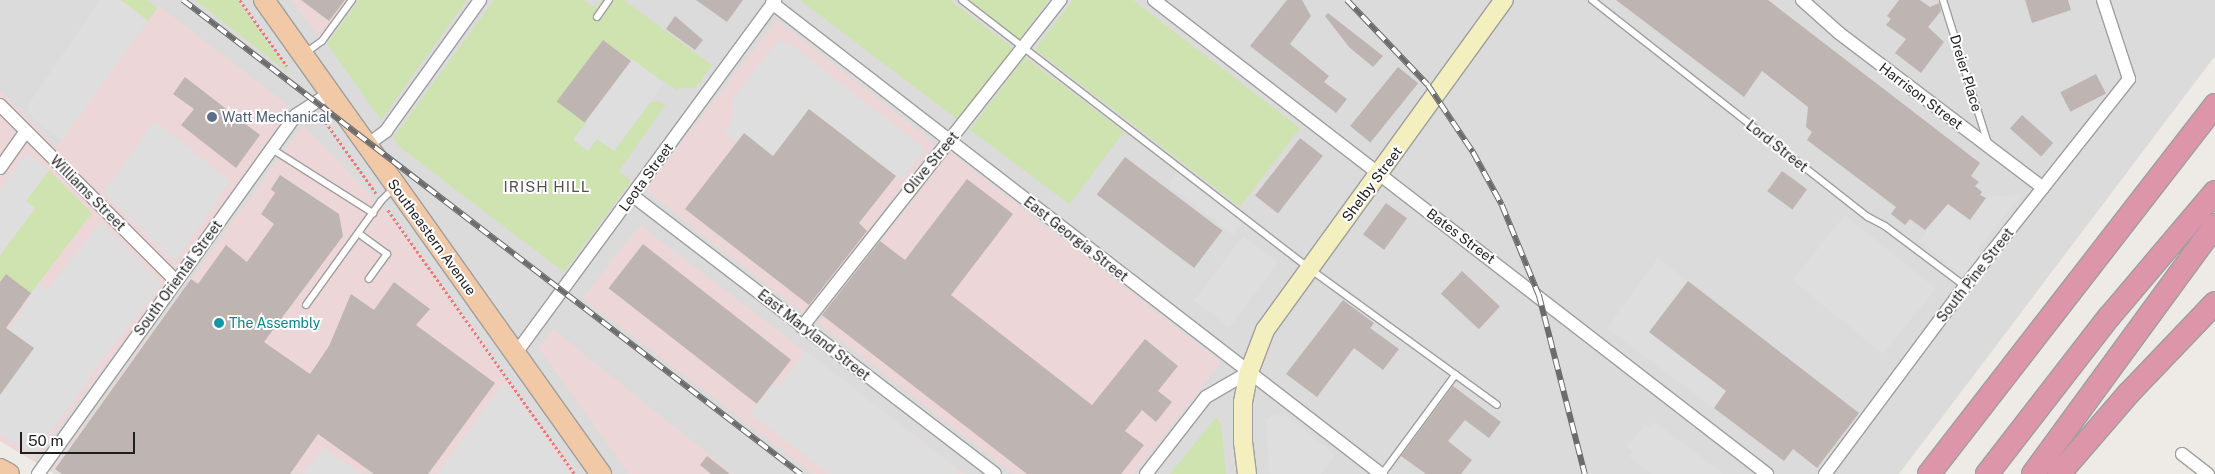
<!DOCTYPE html>
<style>
body{margin:0}
#map{position:relative;width:2215px;height:474px;overflow:hidden;background:#eeeae5;font-family:"Public Sans",sans-serif}
div>[style]{position:absolute}
[style*='--x']{left:calc(var(--x)*1px);top:calc(var(--y)*1px);width:calc(var(--w)*1px);rotate:calc(var(--a)*1deg)}
.residential>*{inset:0;background:#dcdbdb}
.commercial>*{inset:0;background:#edd6d7;transform-origin:0 0}
.grass>*{inset:0;background:#cee3b0;transform-origin:0 0}
.parking>*{inset:0;background:#dedede;transform-origin:0 0}
.building>*{inset:0;background:#beb5b2;transform-origin:0 0}
.path>*{height:2.5px;margin-top:-1.25px;transform-origin:0;background:repeating-linear-gradient(90deg,#eb797a 0 2.5px,transparent 0 5px)}
.roads{filter:drop-shadow(1px 0 #9f9f9f) drop-shadow(-1px 0 #9f9f9f) drop-shadow(0 1px #9f9f9f) drop-shadow(0 -1px #9f9f9f)}
.lane>*{height:6px;margin:-3px;padding:0 3px;transform-origin:3px;border-radius:3px;background:#fff}
.street>*{height:12px;margin:-6px;padding:0 6px;transform-origin:6px;border-radius:6px;background:#fff}
.secondary>*{height:18px;margin:-9px;padding:0 9px;transform-origin:9px;border-radius:9px;background:#f3efbe}
.primary>*{height:20px;margin:-10px;padding:0 10px;transform-origin:10px;border-radius:10px;background:#f2c9a6}
.highway>*{height:22px;margin:-11px;padding:0 11px;transform-origin:11px;border-radius:11px;background:#dd95aa}
.rail>*{height:5.5px;margin-top:-2.75px;transform-origin:0;background:repeating-linear-gradient(90deg,#fff 0 11px,#6c6c6c 0 22px);box-sizing:border-box;border-block:1px solid #6c6c6c}
.dots>*{width:14px;height:14px;translate:-50% -50%;box-sizing:border-box;border:2px solid #fff;border-radius:50%}
span{translate:-50% -50%;white-space:nowrap;text-align:center;line-height:1.15;-webkit-text-stroke:4px #fff;paint-order:stroke}
.street-label{font-size:14px;color:#1e1e1e}
.service-label{font-size:14px;color:#4e5e75}
.left{translate:0 -50%;text-align:left}
.culture-label{font-size:14px;color:#0d838f}
.neighbourhood-label{font-size:15px;color:#515151;letter-spacing:1px}
.scale{position:absolute;left:20px;top:432px;width:115px;height:22px;box-sizing:border-box;border:2px solid #1e1e1e;border-top:0;padding-left:6px;font-size:15px;line-height:18px;white-space:nowrap;color:#1e1e1e;-webkit-text-stroke:4px #fff;paint-order:stroke}
</style>
<div id="map">
<div class="residential">
<div style="clip-path:polygon(0 0,2215px 0,2215px 56px,1899px 474px,55px 474px,0 441px)"></div>
</div>
<div class="commercial">
<div style="clip-path:polygon(291px 0,352px 0,322px 41px)"></div>
<div style="clip-path:polygon(159px 6px,289px 106px,275px 131px,133px 328px,34px 461px,0 441px,0 90px,56px 147px)"></div>
<div style="left:777px;top:20px;width:201px;height:215px;rotate:38deg"></div>
<div style="clip-path:polygon(303px 125px,395px 220px,575px 474px,51px 472px)"></div>
<div style="clip-path:polygon(950px 152px,1221px 362px,1134px 474px,1014px 474px,818px 323px)"></div>
<div style="clip-path:polygon(640px 225px,965px 474px,813px 474px,583px 298px)"></div>
<div style="clip-path:polygon(553px 329px,687px 437px,733px 474px,629px 474px,539px 348px)"></div>
</div>
<div class="grass">
<div style="clip-path:polygon(120px 0,147px 0,157px 8px,148px 21px)"></div>
<div style="clip-path:polygon(195px 0,237px 0,290px 74px)"></div>
<div style="clip-path:polygon(359px 0,467px 0,381px 120px,327px 44px)"></div>
<div style="clip-path:polygon(494px 0,584px 0,596px 8px,602px 0,624px 0,712px 65px,695px 88px,679px 88px,678px 91px,603px 41px,558px 102px,586px 123px,573px 140px,597px 139px,614px 151px,650px 103px,658px 101px,666px 104px,619px 171px,631px 181px,564px 272px,401px 148px,393px 138px)"></div>
<div style="clip-path:polygon(800px 0,950px 0,1013px 48px,958px 120px)"></div>
<div style="clip-path:polygon(967px 0,1049px 0,1019px 40px)"></div>
<div style="clip-path:polygon(1073px 0,1133px 0,1300px 128px,1240px 207px,1035px 49px)"></div>
<div style="left:1025px;top:57px;width:124px;height:91px;rotate:37deg"></div>
<div style="clip-path:polygon(49px 170px,92px 213px,31px 293px,6px 274px,0 282px,0 255px,35px 209px,26px 201px)"></div>
<div style="clip-path:polygon(1216px 417px,1221px 424px,1226px 474px,1170px 474px)"></div>
</div>
<div class="parking">
<div style="clip-path:polygon(100px 0,121px 0,148px 21px,62px 140px,31px 117px,28px 105px)"></div>
<div style="clip-path:polygon(779px 40px,796px 48px,925px 149px,902px 181px,809px 109px,773px 156px,744px 133px,736px 142px,724px 134px,732px 121px,733px 98px)"></div>
<div style="clip-path:polygon(632px 59px,664px 83px,614px 151px,597px 139px,588px 151px,573px 140px)"></div>
<div style="clip-path:polygon(155px 121px,230px 181px,175px 262px,103px 192px)"></div>
<div style="clip-path:polygon(27px 153px,49px 170px,26px 201px,35px 208px,0 255px,0 189px)"></div>
<div style="left:1178px;top:172px;width:82px;height:16px;rotate:38deg"></div>
<div style="clip-path:polygon(2022px 194px,1977px 250px,1983px 254px,1964px 276px,1919px 241px,1948px 204px,1970px 220px,1986px 198px)"></div>
<div style="left:1845px;top:215px;width:117px;height:84px;rotate:39deg"></div>
<div style="clip-path:polygon(101px 222px,162px 284px,109px 350px,35px 455px,0 434px,0 395px,9px 331px,38px 283px,46px 291px)"></div>
<div style="left:1243px;top:236px;width:44px;height:81px;rotate:37deg"></div>
<div style="clip-path:polygon(1658px 258px,1688px 281px,1649px 332px,1726px 391px,1714px 408px,1607px 328px)"></div>
<div style="clip-path:polygon(806px 351px,958px 470px,957px 474px,829px 474px,750px 413px,773px 384px,778px 387px)"></div>
<div style="clip-path:polygon(505px 381px,571px 474px,437px 474px)"></div>
<div style="clip-path:polygon(1276px 413px,1288px 417px,1335px 455px,1321px 474px,1270px 474px,1265px 420px)"></div>
<div style="clip-path:polygon(1655px 422px,1723px 474px,1651px 474px,1630px 457px,1633px 452px,1627px 447px,1645px 424px,1650px 428px)"></div>
<div style="clip-path:polygon(323px 447px,361px 474px,303px 474px)"></div>
</div>
<div class="building">
<div style="clip-path:polygon(301px 0,345px 0,329px 21px)"></div>
<div style="clip-path:polygon(696px 0,743px 0,727px 22px)"></div>
<div style="clip-path:polygon(1287px 0,1302px 0,1311px 16px,1290px 44px,1329px 76px,1324px 82px,1347px 99px,1336px 113px,1250px 46px)"></div>
<div style="clip-path:polygon(1616px 0,1768px 0,1980px 163px,1971px 176px,1979px 182px,1975px 186px,1982px 192px,1980px 195px,1986px 198px,1970px 220px,1948px 204px,1925px 230px,1910px 219px,1905px 225px,1891px 214px,1896px 207px,1807px 140px,1812px 132px,1806px 127px,1808px 107px,1762px 71px,1744px 97px)"></div>
<div style="clip-path:polygon(1899px 0,1920px 0,1930px 7px,1939px 3px,1941px 11px,1928px 27px,1944px 42px,1921px 73px,1895px 53px,1906px 39px,1886px 25px,1891px 19px,1887px 16px)"></div>
<div style="clip-path:polygon(2025px 0,2068px 0,2071px 10px,2032px 23px)"></div>
<div style="clip-path:polygon(1328px 13px,1383px 56px,1373px 67px,1349px 47px,1325px 16px)"></div>
<div style="clip-path:polygon(675px 16px,703px 40px,695px 50px,666px 29px)"></div>
<div style="left:603px;top:40px;width:35px;height:77px;rotate:37deg"></div>
<div style="left:1398px;top:67px;width:26px;height:76px;rotate:39deg"></div>
<div style="left:2096px;top:74px;width:22px;height:40px;rotate:63deg"></div>
<div style="clip-path:polygon(185px 77px,260px 135px,236px 168px,181px 125px,194px 109px,173px 94px)"></div>
<div style="clip-path:polygon(809px 109px,896px 176px,859px 223px,867px 231px,809px 305px,685px 209px,744px 133px,773px 156px)"></div>
<div style="left:2022px;top:115px;width:42px;height:18px;rotate:42deg"></div>
<div style="left:1300px;top:138px;width:29px;height:73px;rotate:38deg"></div>
<div style="left:1125px;top:157px;width:122px;height:47px;rotate:37deg"></div>
<div style="left:1782px;top:171px;width:31px;height:25px;rotate:36deg"></div>
<div style="clip-path:polygon(280px 175px,339px 214px,343px 236px,264px 342px,310px 374px,329px 346px,351px 294px,374px 310px,394px 282px,430px 309px,416px 325px,495px 383px,428px 474px,374px 474px,318px 434px,290px 474px,62px 474px,55px 469px,191px 279px,198px 284px,226px 245px,247px 262px,274px 224px,261px 214px,275px 193px,271px 189px)"></div>
<div style="clip-path:polygon(967px 179px,1013px 214px,951px 295px,1092px 405px,1145px 339px,1178px 366px,1158px 391px,1172px 402px,1156px 422px,1142px 410px,1125px 431px,1144px 445px,1121px 474px,1027px 474px,822px 315px,880px 241px,905px 260px)"></div>
<div style="left:1386px;top:203px;width:26px;height:39px;rotate:36deg"></div>
<div style="left:643px;top:244px;width:188px;height:56px;rotate:38deg"></div>
<div style="left:1462px;top:271px;width:52px;height:31px;rotate:43deg"></div>
<div style="clip-path:polygon(6px 274px,31px 293px,6px 328px,34px 348px,0 395px,0 282px)"></div>
<div style="clip-path:polygon(1688px 281px,1859px 413px,1817px 468px,1793px 449px,1784px 461px,1714px 408px,1726px 391px,1649px 332px)"></div>
<div style="clip-path:polygon(1343px 300px,1374px 323px,1370px 328px,1399px 349px,1383px 370px,1354px 348px,1317px 397px,1286px 374px)"></div>
<div style="clip-path:polygon(1453px 386px,1501px 422px,1489px 438px,1465px 420px,1448px 441px,1472px 460px,1461px 474px,1426px 474px,1401px 456px)"></div>
<div style="clip-path:polygon(707px 456px,730px 474px,711px 474px,700px 465px)"></div>
</div>
<div class="path">
<div style="--x:240;--y:0;--w:81;--a:54.5"></div>
<div style="--x:320;--y:114;--w:97;--a:54.7"></div>
<div style="--x:388;--y:210;--w:324;--a:54.7"></div>
</div>
<div class="roads">
<div class="lane">
<div style="--x:962;--y:0;--w:440;--a:37.7"></div>
<div style="--x:1310;--y:269;--w:231;--a:36"></div>
<div style="--x:1592;--y:0;--w:351;--a:38.2"></div>
<div style="--x:1868;--y:217;--w:19;--a:28"></div>
<div style="--x:1885;--y:226;--w:100;--a:36.9"></div>
<div style="--x:1943;--y:0;--w:151;--a:72.6"></div>
<div style="--x:597;--y:17;--w:21;--a:-55"></div>
<div style="--x:304;--y:54;--w:22;--a:-36"></div>
<div style="--x:322;--y:41;--w:51;--a:-53.8"></div>
<div style="--x:272;--y:149;--w:120;--a:32.4"></div>
<div style="--x:358;--y:233;--w:36;--a:36"></div>
<div style="--x:387;--y:254;--w:31;--a:126"></div>
<div style="--x:306;--y:305;--w:128;--a:-54.2"></div>
<div style="--x:381;--y:201;--w:20;--a:-45"></div>
<div style="--x:1382;--y:474;--w:124;--a:-53.5"></div>
</div>
<div class="street">
<div style="--x:1154;--y:0;--w:775;--a:37.71"></div>
<div style="--x:1802;--y:0;--w:50;--a:41.7"></div>
<div style="--x:1839;--y:33;--w:256;--a:37.2"></div>
<div style="--x:772;--y:3;--w:770;--a:37.72"></div>
<div style="--x:0;--y:105;--w:249;--a:45"></div>
<div style="--x:367;--y:145;--w:24;--a:-36"></div>
<div style="--x:386;--y:131;--w:161;--a:-54.3"></div>
<div style="--x:0;--y:168;--w:45;--a:-54.9"></div>
<div style="--x:633;--y:196;--w:456;--a:37.5"></div>
<div style="--x:802;--y:327;--w:417;--a:-51.7"></div>
<div style="--x:516;--y:353;--w:438;--a:-53.7"></div>
<div style="--x:2182;--y:454;--w:33;--a:38"></div>
<div style="--x:38;--y:474;--w:442;--a:-54.3"></div>
<div style="--x:296;--y:115;--w:40;--a:-32.9"></div>
<div style="--x:1146;--y:474;--w:98;--a:-52.1"></div>
<div style="--x:1206;--y:397;--w:50;--a:-30.2"></div>
<div style="--x:1825;--y:474;--w:234;--a:-53.3"></div>
<div style="--x:1965;--y:286;--w:264;--a:-51.6"></div>
<div style="--x:2129;--y:79;--w:83;--a:-108.2"></div>
</div>
<div class="secondary">
<div style="--x:1247;--y:474;--w:31;--a:-97"></div>
<div style="--x:1243;--y:443;--w:41;--a:-90"></div>
<div style="--x:1243;--y:402;--w:31;--a:-79"></div>
<div style="--x:1249;--y:372;--w:45;--a:-69.1"></div>
<div style="--x:1265;--y:330;--w:407;--a:-54.1"></div>
</div>
<div class="primary">
<div style="--x:264;--y:0;--w:582;--a:54.59"></div>
<div style="--x:0;--y:469;--w:10;--a:29"></div>
</div>
<div class="highway">
<div style="--x:1929;--y:474;--w:467;--a:-52.2"></div>
<div style="--x:1987;--y:474;--w:199;--a:-52.2"></div>
<div style="--x:2109;--y:317;--w:164;--a:-49.7"></div>
<div style="--x:2033;--y:474;--w:308;--a:-53.8"></div>
<div style="--x:2059;--y:474;--w:107;--a:-49.2"></div>
<div style="--x:2129;--y:393;--w:124;--a:-46.3"></div>
</div>
</div>
<div class="rail">
<div style="--x:183;--y:0;--w:779;--a:37.49"></div>
<div style="--x:1347;--y:0;--w:117;--a:46.4"></div>
<div style="--x:1428;--y:85;--w:81;--a:56.1"></div>
<div style="--x:1473;--y:152;--w:60;--a:61.3"></div>
<div style="--x:1502;--y:205;--w:97;--a:67.7"></div>
<div style="--x:1539;--y:295;--w:185;--a:75.6"></div>
</div>
<div class="dots">
<div style="left:212px;top:117px;background:#5c6f8a"></div>
<div style="left:219px;top:323px;background:#0f9aa8"></div>
</div>
<div class="street-label">
<span style="left:1966px;top:73px;rotate:73deg">Dreier Place</span>
<span style="left:1921px;top:96px;rotate:37deg">Harrison Street</span>
<span style="left:1777px;top:146px;rotate:38deg">Lord Street</span>
<span style="left:931px;top:163px;rotate:-50deg">Olive Street</span>
<span style="left:646px;top:177px;rotate:-54deg">Leota Street</span>
<span style="left:1372px;top:184px;rotate:-53deg">Shelby Street</span>
<span style="left:88px;top:193px;rotate:45deg">Williams Street</span>
<span style="left:1461px;top:236px;rotate:37deg">Bates Street</span>
<span style="left:432px;top:237px;rotate:54deg">Southeastern Avenue</span>
<span style="left:1076px;top:239px;rotate:38deg">East Georgia Street</span>
<span style="left:1975px;top:275px;rotate:-52deg">South Pine Street</span>
<span style="left:178px;top:278px;rotate:-54deg">South Oriental Street</span>
<span style="left:814px;top:335px;rotate:38deg">East Maryland Street</span>
</div>
<div class="service-label">
<span class="left" style="left:222px;top:117px">Watt Mechanical</span>
</div>
<div class="culture-label">
<span class="left" style="left:229px;top:323px">The Assembly</span>
</div>
<div class="neighbourhood-label">
<span style="left:547px;top:187px">IRISH HILL</span>
</div>
<div class="scale">50 m</div>
</div>
